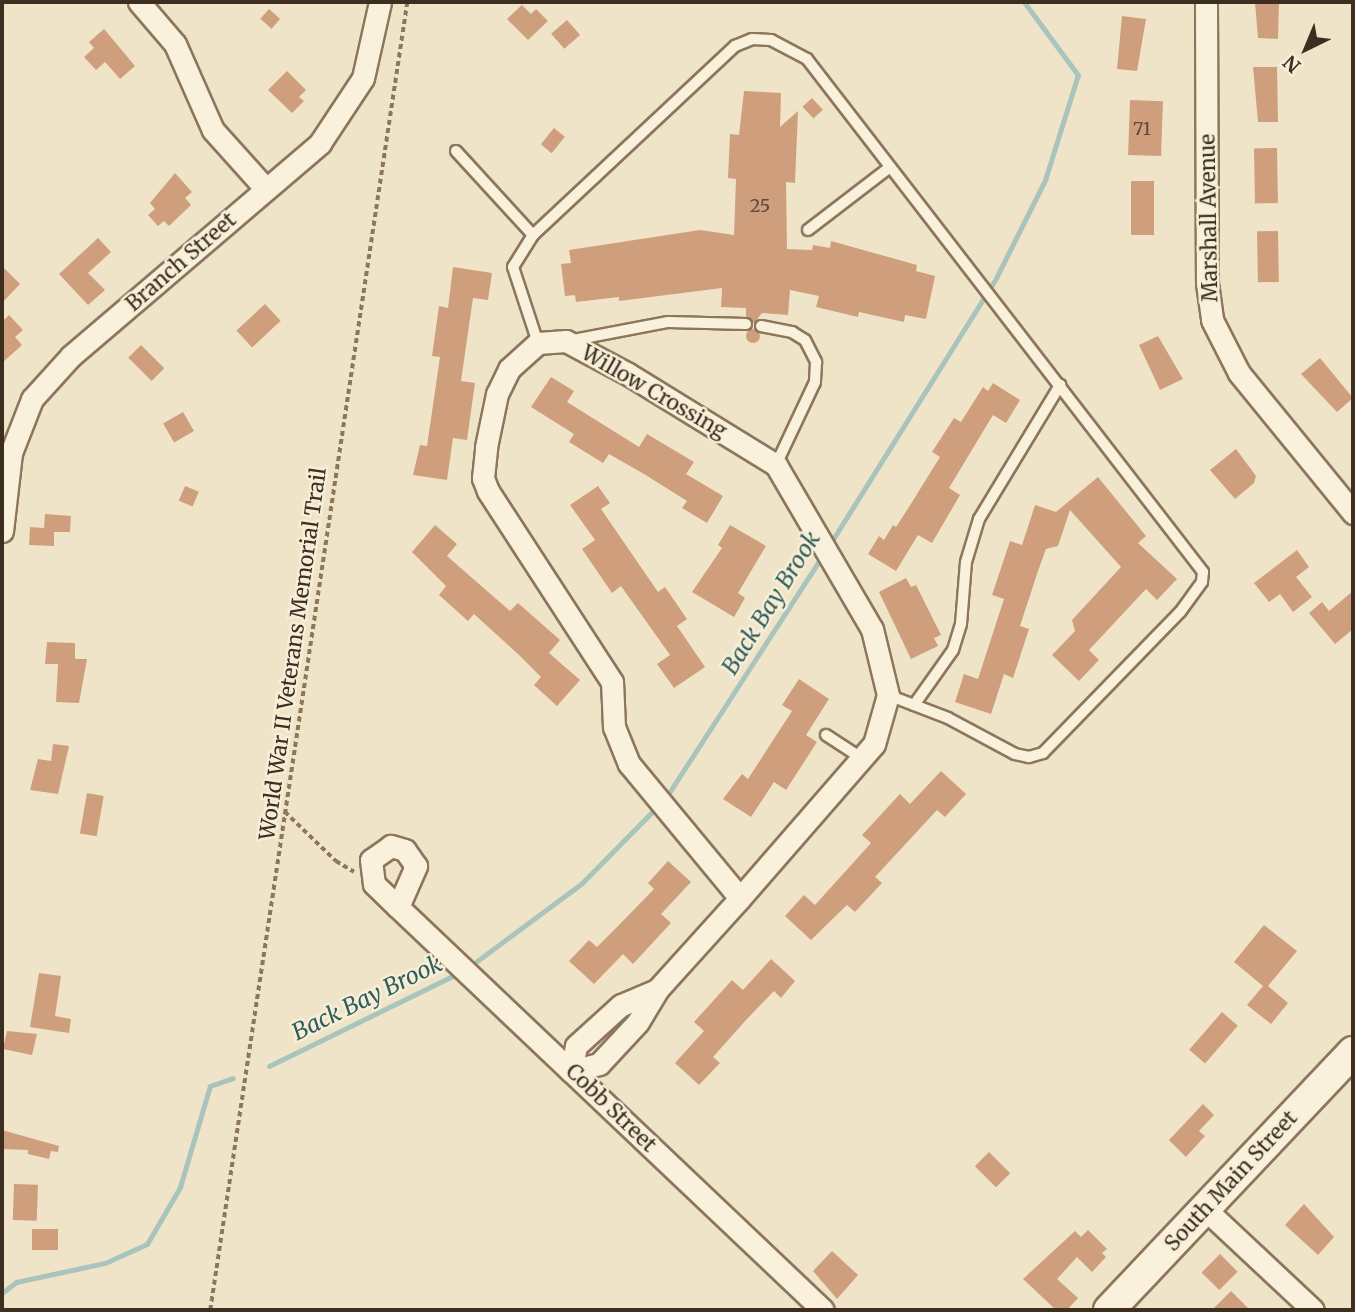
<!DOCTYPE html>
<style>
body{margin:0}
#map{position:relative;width:1355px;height:1312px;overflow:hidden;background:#f0e4c8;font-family:Merriweather,serif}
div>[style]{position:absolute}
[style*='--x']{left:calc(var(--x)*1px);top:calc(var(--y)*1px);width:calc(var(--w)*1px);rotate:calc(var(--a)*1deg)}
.stream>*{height:5px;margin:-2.5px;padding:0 2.5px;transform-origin:2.5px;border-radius:2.5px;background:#a9c4bc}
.building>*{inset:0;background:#cf9f7d;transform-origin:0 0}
.round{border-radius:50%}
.path>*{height:3.5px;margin-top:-1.75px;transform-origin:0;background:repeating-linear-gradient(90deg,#8d765c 0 5px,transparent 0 8.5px)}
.roads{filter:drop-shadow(2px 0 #8d765c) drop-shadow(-2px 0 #8d765c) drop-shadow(0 2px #8d765c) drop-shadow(0 -2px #8d765c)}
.lane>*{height:10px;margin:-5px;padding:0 5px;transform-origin:5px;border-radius:5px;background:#faf1dc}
.street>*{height:21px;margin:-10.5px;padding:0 10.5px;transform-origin:10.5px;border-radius:10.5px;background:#faf1dc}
.secondary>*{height:30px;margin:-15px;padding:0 15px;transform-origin:15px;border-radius:15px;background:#faf1dc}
span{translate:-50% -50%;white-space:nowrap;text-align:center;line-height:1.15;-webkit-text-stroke:5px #f7eed8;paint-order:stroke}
.number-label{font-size:18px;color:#624a37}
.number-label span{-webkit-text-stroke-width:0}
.street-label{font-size:21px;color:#3d2e20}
.water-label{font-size:23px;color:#2f5d5a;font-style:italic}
.frame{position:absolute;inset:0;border:4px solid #3d2e20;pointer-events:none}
.north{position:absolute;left:1271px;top:14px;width:70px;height:70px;-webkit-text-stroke:5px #f7eed8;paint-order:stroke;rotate:223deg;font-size:19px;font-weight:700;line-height:28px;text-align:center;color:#3d2e20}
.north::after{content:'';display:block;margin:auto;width:24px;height:32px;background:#3d2e20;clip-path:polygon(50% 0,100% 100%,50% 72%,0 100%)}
</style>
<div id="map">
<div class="stream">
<div style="--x:830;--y:544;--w:314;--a:-58"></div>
<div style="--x:996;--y:278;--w:110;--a:-63.4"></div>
<div style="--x:1045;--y:180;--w:110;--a:-72.6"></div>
<div style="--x:1078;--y:75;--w:91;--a:-126.5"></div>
<div style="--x:665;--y:799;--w:291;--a:-57.1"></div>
<div style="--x:469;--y:967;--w:141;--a:-36.6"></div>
<div style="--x:582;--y:883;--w:108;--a:-45.4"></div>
<div style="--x:269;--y:1066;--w:214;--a:-26.1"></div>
<div style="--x:2;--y:1293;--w:18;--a:-38"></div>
<div style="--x:16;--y:1282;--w:91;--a:-12.1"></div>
<div style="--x:105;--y:1263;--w:46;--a:-24.3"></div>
<div style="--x:147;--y:1244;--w:66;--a:-59.9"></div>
<div style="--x:180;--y:1187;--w:105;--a:-73.5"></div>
<div style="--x:210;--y:1086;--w:24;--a:-19"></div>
</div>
<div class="building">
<div style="clip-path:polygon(1255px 2px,1279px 2px,1278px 39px,1258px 38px)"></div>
<div style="clip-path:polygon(522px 5px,531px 14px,536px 9px,548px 21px,528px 40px,507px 19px)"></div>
<div style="left:269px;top:9px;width:15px;height:13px;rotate:42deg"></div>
<div style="clip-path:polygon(1122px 16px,1146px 19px,1137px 71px,1117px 69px)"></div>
<div style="left:567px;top:20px;width:20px;height:21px;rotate:49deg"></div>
<div style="clip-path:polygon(104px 29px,135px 66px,120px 79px,105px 62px,96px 70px,84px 57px,94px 48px,89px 42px)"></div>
<div style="clip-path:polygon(1253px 67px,1277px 67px,1278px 122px,1258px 122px)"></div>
<div style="clip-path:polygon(287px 71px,306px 90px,299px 97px,304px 101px,292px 113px,268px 90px)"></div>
<div style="clip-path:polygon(744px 91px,781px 93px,780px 127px,798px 111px,795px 183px,786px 182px,787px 249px,812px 250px,813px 245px,830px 248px,831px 241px,917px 265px,916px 271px,935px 276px,926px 319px,905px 315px,904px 322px,859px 312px,858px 317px,816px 307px,819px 296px,790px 290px,788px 315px,762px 313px,754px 323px,746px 316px,746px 308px,721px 307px,722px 288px,619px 301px,619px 297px,576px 302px,575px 295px,565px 296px,561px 264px,571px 263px,569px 250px,700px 230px,734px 235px,736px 179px,728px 178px,730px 134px,739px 135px)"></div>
<div style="left:812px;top:98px;width:16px;height:13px;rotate:47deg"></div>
<div style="left:1130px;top:100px;width:33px;height:55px;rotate:2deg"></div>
<div style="left:554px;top:128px;width:14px;height:21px;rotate:39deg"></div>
<div style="left:1277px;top:148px;width:55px;height:23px;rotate:89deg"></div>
<div style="clip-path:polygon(175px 173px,192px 192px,185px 198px,191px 205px,169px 226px,164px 221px,158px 226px,148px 215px,155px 209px,150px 203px)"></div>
<div style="left:1131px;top:181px;width:23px;height:54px"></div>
<div style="left:1278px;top:231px;width:51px;height:21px;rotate:89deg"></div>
<div style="clip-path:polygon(98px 238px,111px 252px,88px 273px,105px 290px,88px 305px,59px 274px)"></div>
<div style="clip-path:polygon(2px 266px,20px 284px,2px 303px)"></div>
<div style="clip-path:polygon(453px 267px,492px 273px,488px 300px,473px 298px,461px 381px,475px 383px,467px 440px,453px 438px,447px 480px,413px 475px,420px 445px,427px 446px,440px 357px,432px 356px,439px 306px,448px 308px)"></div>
<div style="left:265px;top:304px;width:23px;height:39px;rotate:47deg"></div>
<div style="clip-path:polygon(9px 315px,23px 330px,15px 337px,22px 345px,2px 363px,2px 322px)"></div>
<div class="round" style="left:746px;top:329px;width:14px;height:14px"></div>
<div style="clip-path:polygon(1158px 336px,1183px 379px,1160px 390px,1139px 345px)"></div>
<div style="left:141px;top:345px;width:33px;height:18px;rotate:45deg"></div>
<div style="clip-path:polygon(1320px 358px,1353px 398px,1337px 412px,1301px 374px)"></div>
<div style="clip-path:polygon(551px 377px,574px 391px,567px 402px,639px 447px,647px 434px,694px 462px,686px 474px,723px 496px,707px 523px,682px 508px,687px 501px,644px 474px,609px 454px,603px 463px,569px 442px,574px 434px,531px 407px)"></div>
<div style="clip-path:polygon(993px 383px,1020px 400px,1006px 423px,993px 415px,949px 488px,960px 495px,932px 543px,918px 535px,896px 571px,868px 554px,879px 536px,884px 540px,893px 525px,896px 527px,909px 507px,940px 457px,932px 452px,954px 418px,961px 422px,983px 387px,988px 391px)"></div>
<div style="left:183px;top:412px;width:22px;height:23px;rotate:60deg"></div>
<div style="clip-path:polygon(1236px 449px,1256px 476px,1254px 483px,1235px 499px,1210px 470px)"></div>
<div style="clip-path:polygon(1098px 477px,1146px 536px,1138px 543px,1177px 579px,1157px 600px,1146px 589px,1089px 650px,1099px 660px,1079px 681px,1052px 655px,1075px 631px,1072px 620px,1121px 567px,1070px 510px,1058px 546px,1046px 549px,1038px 571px,1020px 626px,1029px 629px,1013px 678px,1004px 674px,991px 714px,955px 702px,964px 674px,978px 679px,1004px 599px,992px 595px,1010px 541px,1022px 545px,1035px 505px,1056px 512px)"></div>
<div style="left:185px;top:486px;width:15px;height:16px;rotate:23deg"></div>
<div style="clip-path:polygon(598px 486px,610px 503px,601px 509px,658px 592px,665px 587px,687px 619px,677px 626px,705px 667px,674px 688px,657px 664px,670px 655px,621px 586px,612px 593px,582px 549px,595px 540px,570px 505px)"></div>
<div style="clip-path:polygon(45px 514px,71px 516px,70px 532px,54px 532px,54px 546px,29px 545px,30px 527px,44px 528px)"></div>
<div style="clip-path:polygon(435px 525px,457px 544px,447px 556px,510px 611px,518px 603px,560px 640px,549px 653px,580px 680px,557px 706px,534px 685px,541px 677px,519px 655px,474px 614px,468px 621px,439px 595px,446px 586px,412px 552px)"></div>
<div style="clip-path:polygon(730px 525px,766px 546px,738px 593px,745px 598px,734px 617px,692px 592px,722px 548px,718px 545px)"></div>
<div style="clip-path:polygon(1297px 550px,1309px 567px,1296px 577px,1312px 597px,1293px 612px,1280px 594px,1269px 602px,1254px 583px)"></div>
<div style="clip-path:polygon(906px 578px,911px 587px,916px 585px,941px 635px,934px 638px,938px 646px,911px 659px,879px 592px)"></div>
<div style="clip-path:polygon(1353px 591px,1353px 629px,1335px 644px,1309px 613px,1322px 602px,1329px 611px)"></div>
<div style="clip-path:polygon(47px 642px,75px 643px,75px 659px,87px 659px,79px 703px,56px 702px,58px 664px,45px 664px)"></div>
<div style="clip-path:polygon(799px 679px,829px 699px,806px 735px,817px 742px,786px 790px,774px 782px,751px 817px,723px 799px,742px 774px,748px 779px,792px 711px,782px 705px)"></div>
<div style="clip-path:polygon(53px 744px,69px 746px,58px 794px,30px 790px,38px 759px,51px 761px)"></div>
<div style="clip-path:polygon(941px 771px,966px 794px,945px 817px,937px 810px,875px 877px,882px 883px,855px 912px,847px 905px,811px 940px,785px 916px,804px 895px,815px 905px,871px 843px,862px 835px,900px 794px,910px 804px)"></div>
<div style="left:87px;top:793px;width:17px;height:41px;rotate:10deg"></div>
<div style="clip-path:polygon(668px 861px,691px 882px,661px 914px,671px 923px,633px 964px,623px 954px,594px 984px,569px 961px,589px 940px,597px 947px,618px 926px,654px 889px,648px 883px)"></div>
<div style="clip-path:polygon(1264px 925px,1297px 951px,1268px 986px,1288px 1003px,1271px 1024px,1247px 1005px,1263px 986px,1234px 962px)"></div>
<div style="clip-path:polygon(771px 959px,795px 981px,781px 998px,774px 991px,746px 1020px,713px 1057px,720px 1063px,699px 1085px,675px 1063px,704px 1031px,694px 1022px,732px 980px,743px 990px)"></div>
<div style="clip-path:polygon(39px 973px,61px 976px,55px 1016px,71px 1019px,69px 1033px,30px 1027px)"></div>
<div style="left:1222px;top:1012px;width:21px;height:50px;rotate:41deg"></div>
<div style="clip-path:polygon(7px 1031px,37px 1034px,32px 1055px,3px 1049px)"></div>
<div style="clip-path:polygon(1203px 1104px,1214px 1115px,1199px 1131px,1205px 1136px,1186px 1157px,1169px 1140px)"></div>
<div style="clip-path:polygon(2px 1130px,59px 1146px,58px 1152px,51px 1151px,49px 1159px,28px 1154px,28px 1150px,2px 1149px)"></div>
<div style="left:989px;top:1152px;width:30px;height:20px;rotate:45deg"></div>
<div style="left:14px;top:1184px;width:24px;height:36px;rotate:2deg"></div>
<div style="clip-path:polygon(1304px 1204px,1334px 1237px,1318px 1255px,1285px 1225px)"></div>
<div style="left:32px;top:1229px;width:26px;height:21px"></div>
<div style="clip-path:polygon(1088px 1230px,1107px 1249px,1102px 1253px,1106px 1257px,1092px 1272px,1077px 1257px,1057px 1279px,1078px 1298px,1067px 1310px,1056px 1310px,1023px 1279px,1075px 1231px,1081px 1237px)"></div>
<div style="clip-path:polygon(832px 1251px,858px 1275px,837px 1299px,813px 1271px)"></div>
<div style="left:1220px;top:1254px;width:25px;height:26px;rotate:45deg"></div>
<div style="clip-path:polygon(1231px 1291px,1250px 1310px,1212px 1310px)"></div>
</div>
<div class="path">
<div style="--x:285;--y:812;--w:71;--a:43.9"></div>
<div style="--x:336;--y:861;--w:21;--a:31"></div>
<div style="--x:210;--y:1310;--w:1323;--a:-81.43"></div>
</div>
<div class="roads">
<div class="lane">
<div style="--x:456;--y:151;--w:114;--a:47.5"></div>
<div style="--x:808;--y:230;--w:103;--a:-37.5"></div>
<div style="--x:761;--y:326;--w:32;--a:11"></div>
<div style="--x:792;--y:332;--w:15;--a:32"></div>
<div style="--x:805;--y:340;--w:25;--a:63"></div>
<div style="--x:816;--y:362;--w:20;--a:93"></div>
<div style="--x:815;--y:382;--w:92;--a:115.2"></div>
<div style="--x:568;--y:341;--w:102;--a:-10.8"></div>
<div style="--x:668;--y:322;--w:78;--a:1.5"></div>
<div style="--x:538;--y:343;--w:80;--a:-108.2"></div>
<div style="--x:513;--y:267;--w:38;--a:-58"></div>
<div style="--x:533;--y:235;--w:277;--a:-43.1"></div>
<div style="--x:735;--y:46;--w:18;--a:-22"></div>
<div style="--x:752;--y:39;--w:19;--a:3"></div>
<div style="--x:771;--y:40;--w:41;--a:27.8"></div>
<div style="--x:807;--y:59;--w:648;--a:52.33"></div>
<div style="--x:1203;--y:572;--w:10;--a:96"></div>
<div style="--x:1202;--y:582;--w:37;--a:126"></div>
<div style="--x:1180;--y:612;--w:197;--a:134.2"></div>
<div style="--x:1043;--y:753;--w:15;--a:164"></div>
<div style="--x:1029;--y:757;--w:14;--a:-168"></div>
<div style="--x:1015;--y:754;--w:76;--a:-151.8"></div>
<div style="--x:948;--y:718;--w:64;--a:-159"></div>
<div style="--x:914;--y:705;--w:67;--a:-54.7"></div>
<div style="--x:953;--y:650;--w:27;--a:-73"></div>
<div style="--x:961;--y:624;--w:62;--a:-85.4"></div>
<div style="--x:966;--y:562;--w:45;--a:-73.2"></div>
<div style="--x:979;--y:519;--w:157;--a:-58.8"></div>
<div style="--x:826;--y:735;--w:44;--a:33"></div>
</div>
<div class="street">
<div style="--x:139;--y:2;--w:55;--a:49.4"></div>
<div style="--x:175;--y:44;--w:94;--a:66.2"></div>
<div style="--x:213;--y:130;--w:79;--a:48.1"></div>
<div style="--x:1206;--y:2;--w:281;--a:89.8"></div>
<div style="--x:1207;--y:283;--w:37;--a:82"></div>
<div style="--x:1212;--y:320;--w:59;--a:63"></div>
<div style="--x:1239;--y:373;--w:181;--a:50.8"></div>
<div style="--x:2;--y:531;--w:79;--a:-83.4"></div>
<div style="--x:11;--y:453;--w:58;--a:-68.7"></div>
<div style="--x:32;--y:399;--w:58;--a:-47.8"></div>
<div style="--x:71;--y:356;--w:328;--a:-40.5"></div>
<div style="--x:320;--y:143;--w:78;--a:-56.5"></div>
<div style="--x:363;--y:78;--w:78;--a:-77.4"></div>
<div style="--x:398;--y:907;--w:45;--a:-66.3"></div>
<div style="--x:416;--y:866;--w:19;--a:-125"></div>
<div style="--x:405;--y:850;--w:15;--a:-164"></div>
<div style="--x:391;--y:846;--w:24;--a:145"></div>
<div style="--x:371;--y:860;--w:24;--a:83"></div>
<div style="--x:374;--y:884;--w:33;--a:44"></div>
<div style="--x:398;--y:907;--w:238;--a:43.5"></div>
<div style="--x:571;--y:1071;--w:347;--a:43.5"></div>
<div style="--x:657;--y:990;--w:39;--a:157"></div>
<div style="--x:621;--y:1005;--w:61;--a:137.7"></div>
<div style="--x:576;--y:1046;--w:25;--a:101"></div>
<div style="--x:571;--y:1071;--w:29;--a:-14"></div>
<div style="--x:599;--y:1064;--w:57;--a:-47.1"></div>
<div style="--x:638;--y:1022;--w:37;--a:-59"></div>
<div style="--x:657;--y:990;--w:124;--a:-47.9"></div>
<div style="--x:740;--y:898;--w:174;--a:-129.6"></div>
<div style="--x:629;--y:764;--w:40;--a:-112"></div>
<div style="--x:614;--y:727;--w:45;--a:-92.5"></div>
<div style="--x:612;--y:682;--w:228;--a:-123"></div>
<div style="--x:488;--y:491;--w:14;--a:-111"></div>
<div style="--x:483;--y:478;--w:31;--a:-84"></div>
<div style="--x:486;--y:447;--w:54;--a:-78.3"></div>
<div style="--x:497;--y:394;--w:28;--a:-64"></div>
<div style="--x:509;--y:369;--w:39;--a:-42"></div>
<div style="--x:538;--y:343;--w:28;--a:-4"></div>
<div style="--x:566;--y:341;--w:70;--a:28"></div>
<div style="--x:628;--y:374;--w:174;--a:31.6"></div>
<div style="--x:776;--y:465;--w:190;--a:59.7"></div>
<div style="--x:872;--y:629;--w:68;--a:76.4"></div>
<div style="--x:888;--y:695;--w:51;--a:105.9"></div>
<div style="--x:874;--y:744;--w:204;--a:131"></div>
<div style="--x:1204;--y:1208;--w:149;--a:43.1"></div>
</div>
<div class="secondary">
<div style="--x:1109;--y:1310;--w:355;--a:-46.6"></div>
</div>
</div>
<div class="number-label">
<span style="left:1142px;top:129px">71</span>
<span style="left:760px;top:206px">25</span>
</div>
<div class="street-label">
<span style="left:1209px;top:218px;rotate:-91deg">Marshall Avenue</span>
<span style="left:181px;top:262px;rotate:-41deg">Branch Street</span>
<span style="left:654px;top:392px;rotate:30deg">Willow Crossing</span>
<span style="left:293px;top:654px;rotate:-82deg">World War II Veterans Memorial Trail</span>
<span style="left:611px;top:1108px;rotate:44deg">Cobb Street</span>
<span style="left:1231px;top:1181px;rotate:-47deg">South Main Street</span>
</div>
<div class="water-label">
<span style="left:771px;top:603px;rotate:-58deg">Back Bay Brook</span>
<span style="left:367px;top:998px;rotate:-26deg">Back Bay Brook</span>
</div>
<div class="frame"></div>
<div class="north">N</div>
</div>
